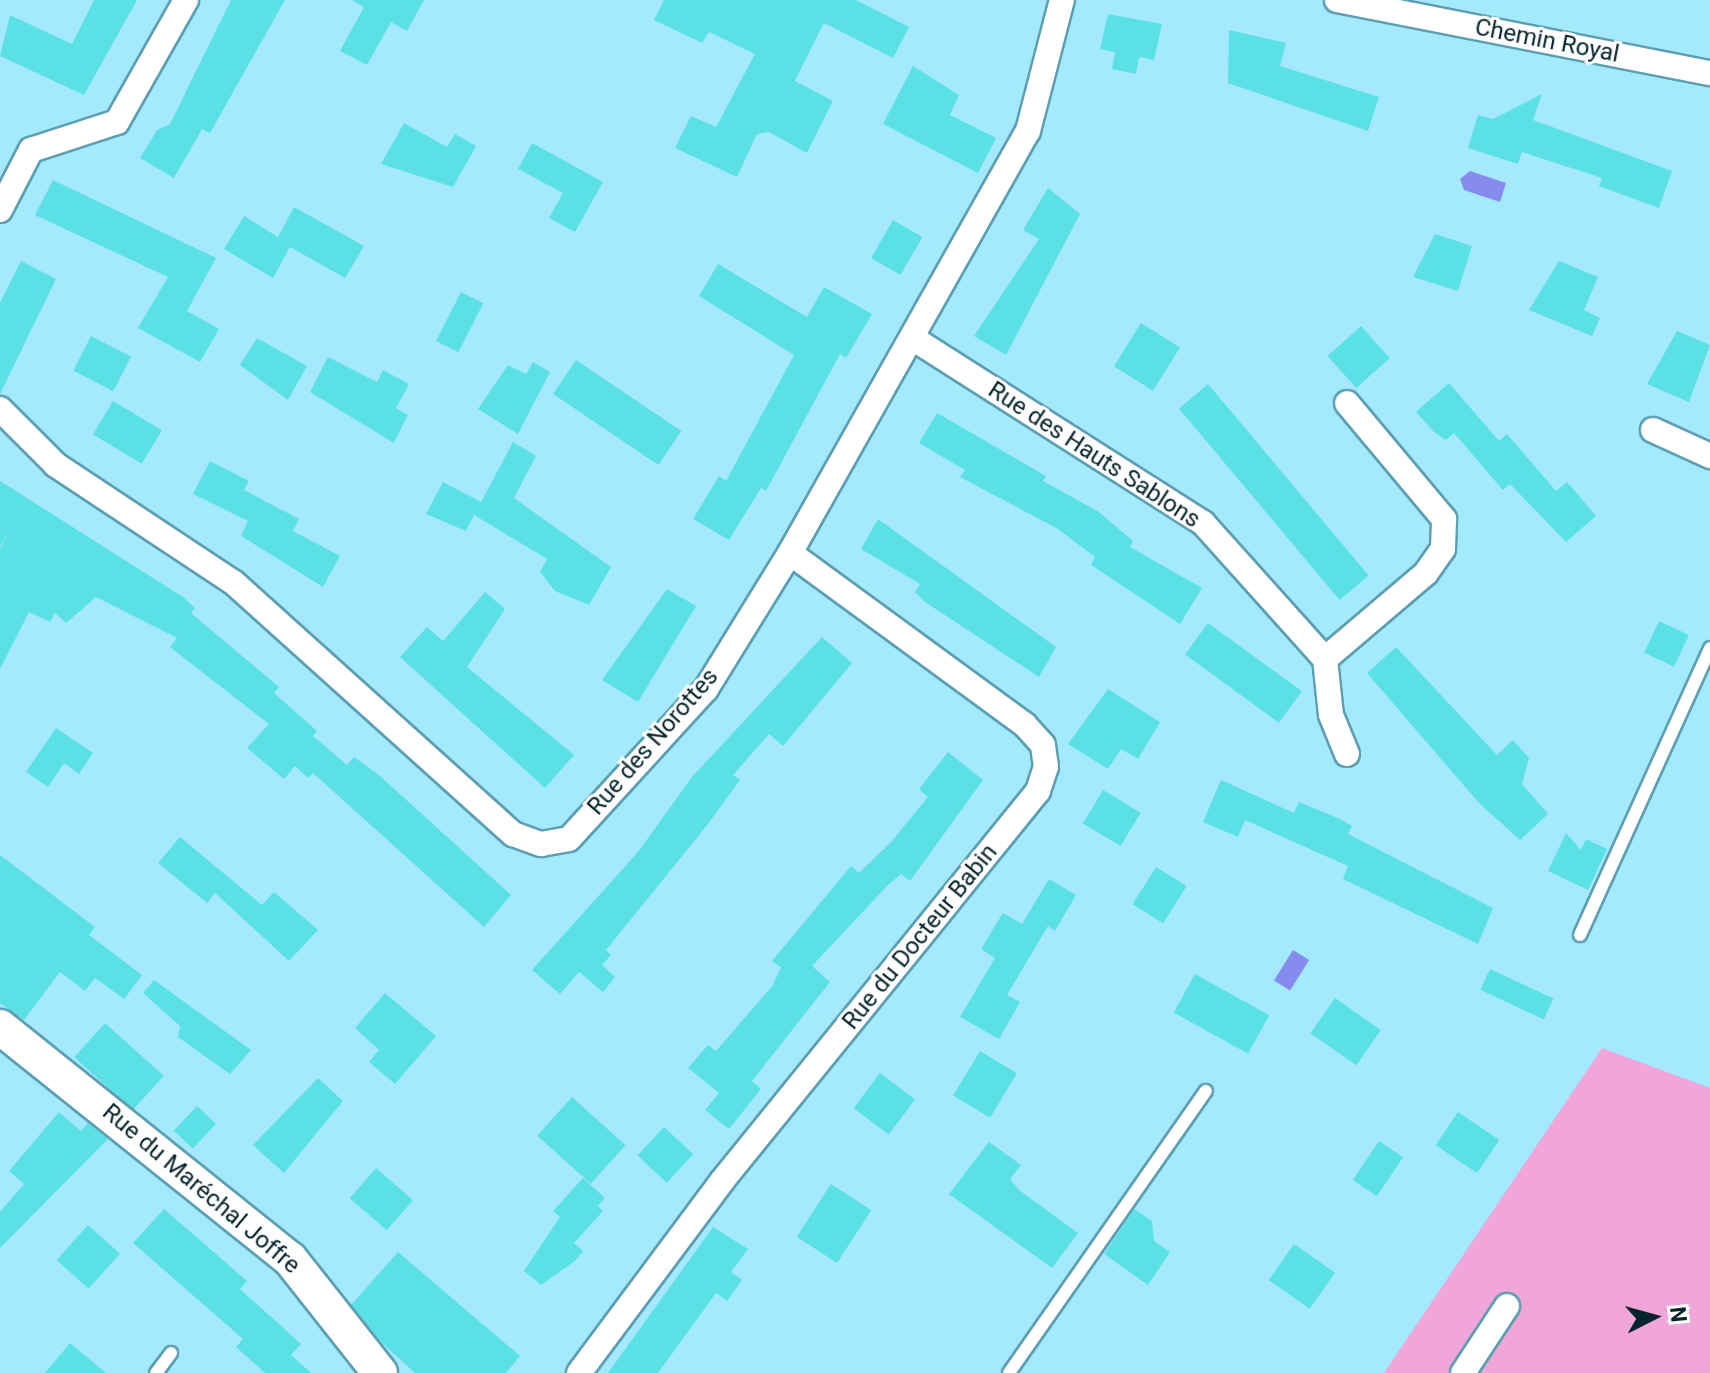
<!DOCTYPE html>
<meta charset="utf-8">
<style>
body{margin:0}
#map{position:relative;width:1710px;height:1373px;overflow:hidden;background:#a5e9fe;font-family:Roboto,sans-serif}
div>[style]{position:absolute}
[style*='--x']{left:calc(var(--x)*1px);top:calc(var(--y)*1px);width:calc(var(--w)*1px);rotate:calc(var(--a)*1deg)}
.green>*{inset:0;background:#f0a6d8}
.water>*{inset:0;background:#868cee;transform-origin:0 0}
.building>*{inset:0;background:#5be0e6;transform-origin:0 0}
.roads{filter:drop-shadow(2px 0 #5c9eb2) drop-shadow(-2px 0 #5c9eb2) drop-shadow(0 2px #5c9eb2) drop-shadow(0 -2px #5c9eb2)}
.lane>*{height:12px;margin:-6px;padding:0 6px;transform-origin:6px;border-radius:6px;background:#fff}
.street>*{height:24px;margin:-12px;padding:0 12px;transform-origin:12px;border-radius:12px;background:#fff}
.secondary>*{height:34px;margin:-17px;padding:0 17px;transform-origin:17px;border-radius:17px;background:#fff}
span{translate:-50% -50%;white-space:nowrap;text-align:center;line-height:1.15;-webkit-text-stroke:6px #fefefe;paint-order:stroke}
.street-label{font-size:24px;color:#07242c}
.north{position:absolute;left:1614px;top:1277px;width:80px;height:80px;-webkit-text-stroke:6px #fefefe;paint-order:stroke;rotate:84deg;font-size:22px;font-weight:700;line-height:32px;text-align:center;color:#07242c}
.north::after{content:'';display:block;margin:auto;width:28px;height:36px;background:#07242c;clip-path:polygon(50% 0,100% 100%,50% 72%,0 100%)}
</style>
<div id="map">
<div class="green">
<div style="clip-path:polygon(1602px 1048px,1710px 1088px,1710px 1373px,1384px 1373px)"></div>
</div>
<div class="water">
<div style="clip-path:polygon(1470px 171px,1506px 183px,1500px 202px,1464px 190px,1460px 179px)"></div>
<div style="left:1293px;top:950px;width:19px;height:36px;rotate:32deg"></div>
</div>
<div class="building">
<div style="clip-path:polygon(94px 0,137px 0,84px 95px,0 56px,10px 15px,72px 44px)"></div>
<div style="clip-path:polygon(231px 0,285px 0,210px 133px,202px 129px,174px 178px,140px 158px,157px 130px,170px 124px)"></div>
<div style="clip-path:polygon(352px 0,424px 0,407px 31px,391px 22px,367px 65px,340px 51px,364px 7px)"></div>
<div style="clip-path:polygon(664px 0,856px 0,909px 27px,893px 58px,824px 23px,795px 81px,833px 101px,807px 153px,769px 132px,757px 134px,737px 177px,675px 148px,691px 116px,716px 127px,755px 54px,709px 32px,702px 43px,654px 20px)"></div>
<div style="clip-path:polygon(1108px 14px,1162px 24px,1154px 60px,1139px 57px,1136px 74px,1112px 69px,1115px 52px,1100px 49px)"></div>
<div style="clip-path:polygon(1229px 30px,1286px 43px,1280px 66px,1379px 97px,1368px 131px,1228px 83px)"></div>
<div style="clip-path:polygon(913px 66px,959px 95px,950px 115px,996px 138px,978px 173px,883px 124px)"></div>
<div style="clip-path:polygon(1542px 94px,1533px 120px,1672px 171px,1659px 208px,1599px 186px,1602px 178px,1522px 152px,1518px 164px,1468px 148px,1478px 115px,1493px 119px)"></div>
<div style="clip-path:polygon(404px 123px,447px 147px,455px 134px,476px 146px,453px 187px,381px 164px)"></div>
<div style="clip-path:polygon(532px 143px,603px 182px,575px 232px,549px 218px,563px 193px,518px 169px)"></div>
<div style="clip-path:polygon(53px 180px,216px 258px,187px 311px,219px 329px,200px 362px,138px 328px,168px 277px,35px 215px)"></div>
<div style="clip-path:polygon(1048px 188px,1080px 214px,1006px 355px,974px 336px,1039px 239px,1023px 230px)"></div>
<div style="clip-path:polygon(294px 207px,364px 246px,345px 278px,290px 247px,273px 278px,224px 249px,244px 216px,278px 237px)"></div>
<div style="left:893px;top:220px;width:34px;height:44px;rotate:30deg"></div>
<div style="clip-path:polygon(1435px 234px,1472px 246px,1458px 291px,1413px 277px)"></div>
<div style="clip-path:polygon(21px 261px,56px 279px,0 394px,0 303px)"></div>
<div style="clip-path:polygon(1559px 261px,1598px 277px,1584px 310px,1600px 318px,1592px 336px,1529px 310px)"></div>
<div style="clip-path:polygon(718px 264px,807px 317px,824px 287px,872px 314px,846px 358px,840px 354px,766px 491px,761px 488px,729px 540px,693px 519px,719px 476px,726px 481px,794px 355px,699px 296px)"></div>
<div style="left:461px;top:292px;width:25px;height:55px;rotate:27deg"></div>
<div style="left:1141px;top:323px;width:46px;height:51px;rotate:32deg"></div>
<div style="left:1361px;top:326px;width:43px;height:45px;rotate:48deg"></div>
<div style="clip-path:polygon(1677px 331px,1710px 345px,1689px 402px,1647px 384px)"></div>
<div style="left:91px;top:336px;width:45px;height:39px;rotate:27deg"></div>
<div style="clip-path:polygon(257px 338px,307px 366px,288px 400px,240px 365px)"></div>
<div style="clip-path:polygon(328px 357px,377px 382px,383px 370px,409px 384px,396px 408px,408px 415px,394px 443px,310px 392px)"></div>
<div style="left:576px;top:360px;width:127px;height:41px;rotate:34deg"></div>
<div style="clip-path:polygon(533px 362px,550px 372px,518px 434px,478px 409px,508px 365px,526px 374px)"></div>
<div style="clip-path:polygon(1449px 383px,1499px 441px,1507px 434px,1556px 491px,1567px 482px,1596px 516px,1566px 542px,1510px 484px,1503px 490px,1454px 433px,1446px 440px,1434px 432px,1416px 412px)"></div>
<div style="left:1208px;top:384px;width:250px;height:38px;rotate:50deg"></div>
<div style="left:113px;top:401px;width:57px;height:39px;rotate:31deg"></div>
<div style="clip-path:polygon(937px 413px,1046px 476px,1043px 481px,1099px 512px,1133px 541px,1130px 547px,1202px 588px,1180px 624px,1091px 565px,1095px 557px,1058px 529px,960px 477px,965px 470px,919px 443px)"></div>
<div style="clip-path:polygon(513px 442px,536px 456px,514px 498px,611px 567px,589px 605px,555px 591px,540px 572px,547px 559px,474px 515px,466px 531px,426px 514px,443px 482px,481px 502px)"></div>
<div style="clip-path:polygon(210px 461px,249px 481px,244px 490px,299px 519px,293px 531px,340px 556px,323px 587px,241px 536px,248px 521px,193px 494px)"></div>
<div style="clip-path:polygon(0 481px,183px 597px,195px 608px,191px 613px,279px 687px,274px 693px,317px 731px,313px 736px,347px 765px,354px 757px,380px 776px,511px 895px,484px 927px,313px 773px,308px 778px,295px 766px,284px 779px,247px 748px,269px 724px,170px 647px,177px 638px,96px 597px,66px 623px,55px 613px,50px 622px,29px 612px,0 669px,0 549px,12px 526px,0 547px)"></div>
<div style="clip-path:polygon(878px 519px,1056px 647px,1039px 677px,925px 602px,915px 592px,920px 584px,861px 549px)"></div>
<div style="clip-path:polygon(667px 589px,696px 606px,638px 702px,602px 680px)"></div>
<div style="clip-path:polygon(485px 592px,505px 609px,467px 667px,574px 755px,545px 788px,400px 657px,427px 627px,443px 641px)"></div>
<div style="left:1659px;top:621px;width:33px;height:35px;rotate:25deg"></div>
<div style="left:1208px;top:623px;width:116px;height:39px;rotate:36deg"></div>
<div style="clip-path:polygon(822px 637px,852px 663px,783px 746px,769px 734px,733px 775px,740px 780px,708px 824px,606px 950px,611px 955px,602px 965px,615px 977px,603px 992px,579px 972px,560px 994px,532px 970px,638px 852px,692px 777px)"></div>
<div style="clip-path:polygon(1396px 647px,1497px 755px,1513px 740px,1529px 758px,1522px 784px,1548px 814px,1520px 840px,1479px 803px,1367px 673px)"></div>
<div style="clip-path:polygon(1108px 689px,1160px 722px,1138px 759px,1121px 749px,1108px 769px,1068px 744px)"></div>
<div style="clip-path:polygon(56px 728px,93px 753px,79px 774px,64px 763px,48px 787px,26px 772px)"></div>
<div style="clip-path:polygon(948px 752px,983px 780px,910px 881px,901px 874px,888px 885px,812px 966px,830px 982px,752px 1081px,761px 1089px,729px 1129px,705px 1110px,719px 1093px,688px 1068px,708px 1045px,716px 1051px,773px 985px,781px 967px,772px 961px,851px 866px,859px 873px,891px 842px,928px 797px,919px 789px)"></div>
<div style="clip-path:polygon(1221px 780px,1294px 813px,1299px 802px,1340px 819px,1352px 826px,1348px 834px,1493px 908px,1478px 944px,1343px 879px,1348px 866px,1245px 820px,1238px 837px,1203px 822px)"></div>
<div style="left:1103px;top:790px;width:44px;height:39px;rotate:31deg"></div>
<div style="clip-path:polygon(1566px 833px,1581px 850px,1586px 839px,1607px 849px,1588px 890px,1548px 871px)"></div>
<div style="clip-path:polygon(180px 837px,262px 905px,274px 892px,318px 930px,289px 961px,215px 893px,207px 903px,158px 863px)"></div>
<div style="clip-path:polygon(0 855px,95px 927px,89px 935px,142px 975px,124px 999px,95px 978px,85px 991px,60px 972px,24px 1020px,0 1003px)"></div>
<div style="left:1156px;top:867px;width:36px;height:44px;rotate:32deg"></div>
<div style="clip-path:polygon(1049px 879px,1076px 895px,1055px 931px,1048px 926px,1007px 995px,1020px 1002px,999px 1039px,960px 1017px,995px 958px,981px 949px,1003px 913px,1022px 924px)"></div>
<div style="left:1490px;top:969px;width:70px;height:23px;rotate:25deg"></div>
<div style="left:1195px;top:974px;width:85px;height:44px;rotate:29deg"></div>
<div style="clip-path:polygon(154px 980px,251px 1050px,230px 1074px,178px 1037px,180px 1026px,143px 993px)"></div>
<div style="clip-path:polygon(385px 993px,436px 1036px,395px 1084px,369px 1062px,379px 1050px,355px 1028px)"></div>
<div style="left:1335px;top:998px;width:56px;height:43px;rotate:35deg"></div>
<div style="left:105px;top:1023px;width:79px;height:46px;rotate:42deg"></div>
<div style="left:980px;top:1051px;width:43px;height:52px;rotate:31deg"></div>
<div style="left:880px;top:1073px;width:44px;height:44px;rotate:37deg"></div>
<div style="clip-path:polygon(318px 1078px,343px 1101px,284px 1173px,253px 1145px)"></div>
<div style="left:572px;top:1097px;width:72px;height:52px;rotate:42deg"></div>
<div style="left:197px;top:1106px;width:26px;height:34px;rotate:43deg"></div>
<div style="clip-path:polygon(59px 1112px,81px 1131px,88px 1123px,108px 1139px,0 1248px,0 1212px,24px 1184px,9px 1171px)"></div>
<div style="left:1458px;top:1112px;width:50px;height:40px;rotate:34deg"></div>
<div style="left:664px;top:1127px;width:40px;height:39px;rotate:43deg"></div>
<div style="left:1379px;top:1141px;width:29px;height:47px;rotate:34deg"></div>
<div style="clip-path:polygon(989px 1142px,1021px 1165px,1010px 1179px,1019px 1190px,1078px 1233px,1052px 1268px,949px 1194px)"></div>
<div style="left:376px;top:1168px;width:49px;height:40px;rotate:41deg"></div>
<div style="clip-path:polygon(583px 1178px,605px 1198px,598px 1206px,603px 1211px,574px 1243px,583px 1251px,575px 1261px,541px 1285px,524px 1271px,560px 1217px,553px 1211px)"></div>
<div style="left:831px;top:1184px;width:48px;height:63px;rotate:33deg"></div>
<div style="clip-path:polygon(164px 1209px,247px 1281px,240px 1289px,301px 1344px,291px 1355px,311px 1373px,265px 1373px,236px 1347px,243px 1339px,133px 1243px)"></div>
<div style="clip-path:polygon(1134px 1209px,1152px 1221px,1154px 1241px,1170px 1252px,1148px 1285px,1104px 1254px)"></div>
<div style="left:88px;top:1225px;width:43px;height:47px;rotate:42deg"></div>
<div style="clip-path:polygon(713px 1227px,748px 1249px,731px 1272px,742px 1280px,727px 1301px,716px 1293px,658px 1373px,608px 1373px)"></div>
<div style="left:1294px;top:1244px;width:50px;height:44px;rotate:35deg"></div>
<div style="clip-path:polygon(398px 1252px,520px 1356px,506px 1373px,415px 1373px,382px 1343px,351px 1305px)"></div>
<div style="clip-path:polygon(70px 1343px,106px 1373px,45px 1373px)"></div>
</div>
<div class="roads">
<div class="lane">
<div style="--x:1580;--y:935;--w:315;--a:-65.6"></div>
<div style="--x:156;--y:1373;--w:25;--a:-53"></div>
<div style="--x:1009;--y:1373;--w:344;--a:-55.1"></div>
</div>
<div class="street">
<div style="--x:1337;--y:0;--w:380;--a:11.1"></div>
<div style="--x:0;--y:210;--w:68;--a:-62.7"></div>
<div style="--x:31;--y:150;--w:90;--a:-18"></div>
<div style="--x:117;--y:122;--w:140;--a:-60.5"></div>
<div style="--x:914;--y:339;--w:343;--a:32.5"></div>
<div style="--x:1203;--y:523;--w:183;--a:48.1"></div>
<div style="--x:1325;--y:659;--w:56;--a:83.9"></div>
<div style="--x:1331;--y:715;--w:42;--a:67.7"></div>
<div style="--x:0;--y:409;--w:79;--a:45"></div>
<div style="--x:56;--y:465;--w:212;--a:33.5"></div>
<div style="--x:233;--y:582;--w:377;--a:42"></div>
<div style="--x:513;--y:834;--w:30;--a:20"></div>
<div style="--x:541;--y:844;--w:28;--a:-10"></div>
<div style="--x:569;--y:839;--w:203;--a:-47.6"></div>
<div style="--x:706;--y:689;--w:160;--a:-58.3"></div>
<div style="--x:790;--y:553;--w:484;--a:-60.6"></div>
<div style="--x:1028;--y:131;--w:135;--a:-75.5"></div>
<div style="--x:1653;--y:430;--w:63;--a:24.5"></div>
<div style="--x:1325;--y:659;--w:133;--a:-40.4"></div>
<div style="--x:1426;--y:573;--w:29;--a:-55"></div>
<div style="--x:1443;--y:549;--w:30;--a:-88"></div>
<div style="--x:1444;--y:519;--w:151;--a:-129.9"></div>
<div style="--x:579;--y:1373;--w:239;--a:-53.3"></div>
<div style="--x:722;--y:1181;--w:502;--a:-50.98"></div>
<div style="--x:1038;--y:791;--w:25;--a:-72"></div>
<div style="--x:1046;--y:767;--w:22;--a:-98"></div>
<div style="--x:1043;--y:745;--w:27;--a:-132"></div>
<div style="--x:1025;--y:725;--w:291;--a:-143.8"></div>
<div style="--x:1463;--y:1373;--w:80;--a:-56.7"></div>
</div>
<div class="secondary">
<div style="--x:0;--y:1027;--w:371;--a:38.7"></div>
<div style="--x:290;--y:1259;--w:145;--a:51.7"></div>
</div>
</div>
<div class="street-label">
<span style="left:1547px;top:41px;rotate:11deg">Chemin Royal</span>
<span style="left:1094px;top:455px;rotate:33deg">Rue des Hauts Sablons</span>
<span style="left:653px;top:742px;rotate:-49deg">Rue des Norottes</span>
<span style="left:920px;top:937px;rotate:-51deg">Rue du Docteur Babin</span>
<span style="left:201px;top:1189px;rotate:40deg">Rue du Maréchal Joffre</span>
</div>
<div class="north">N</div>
</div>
